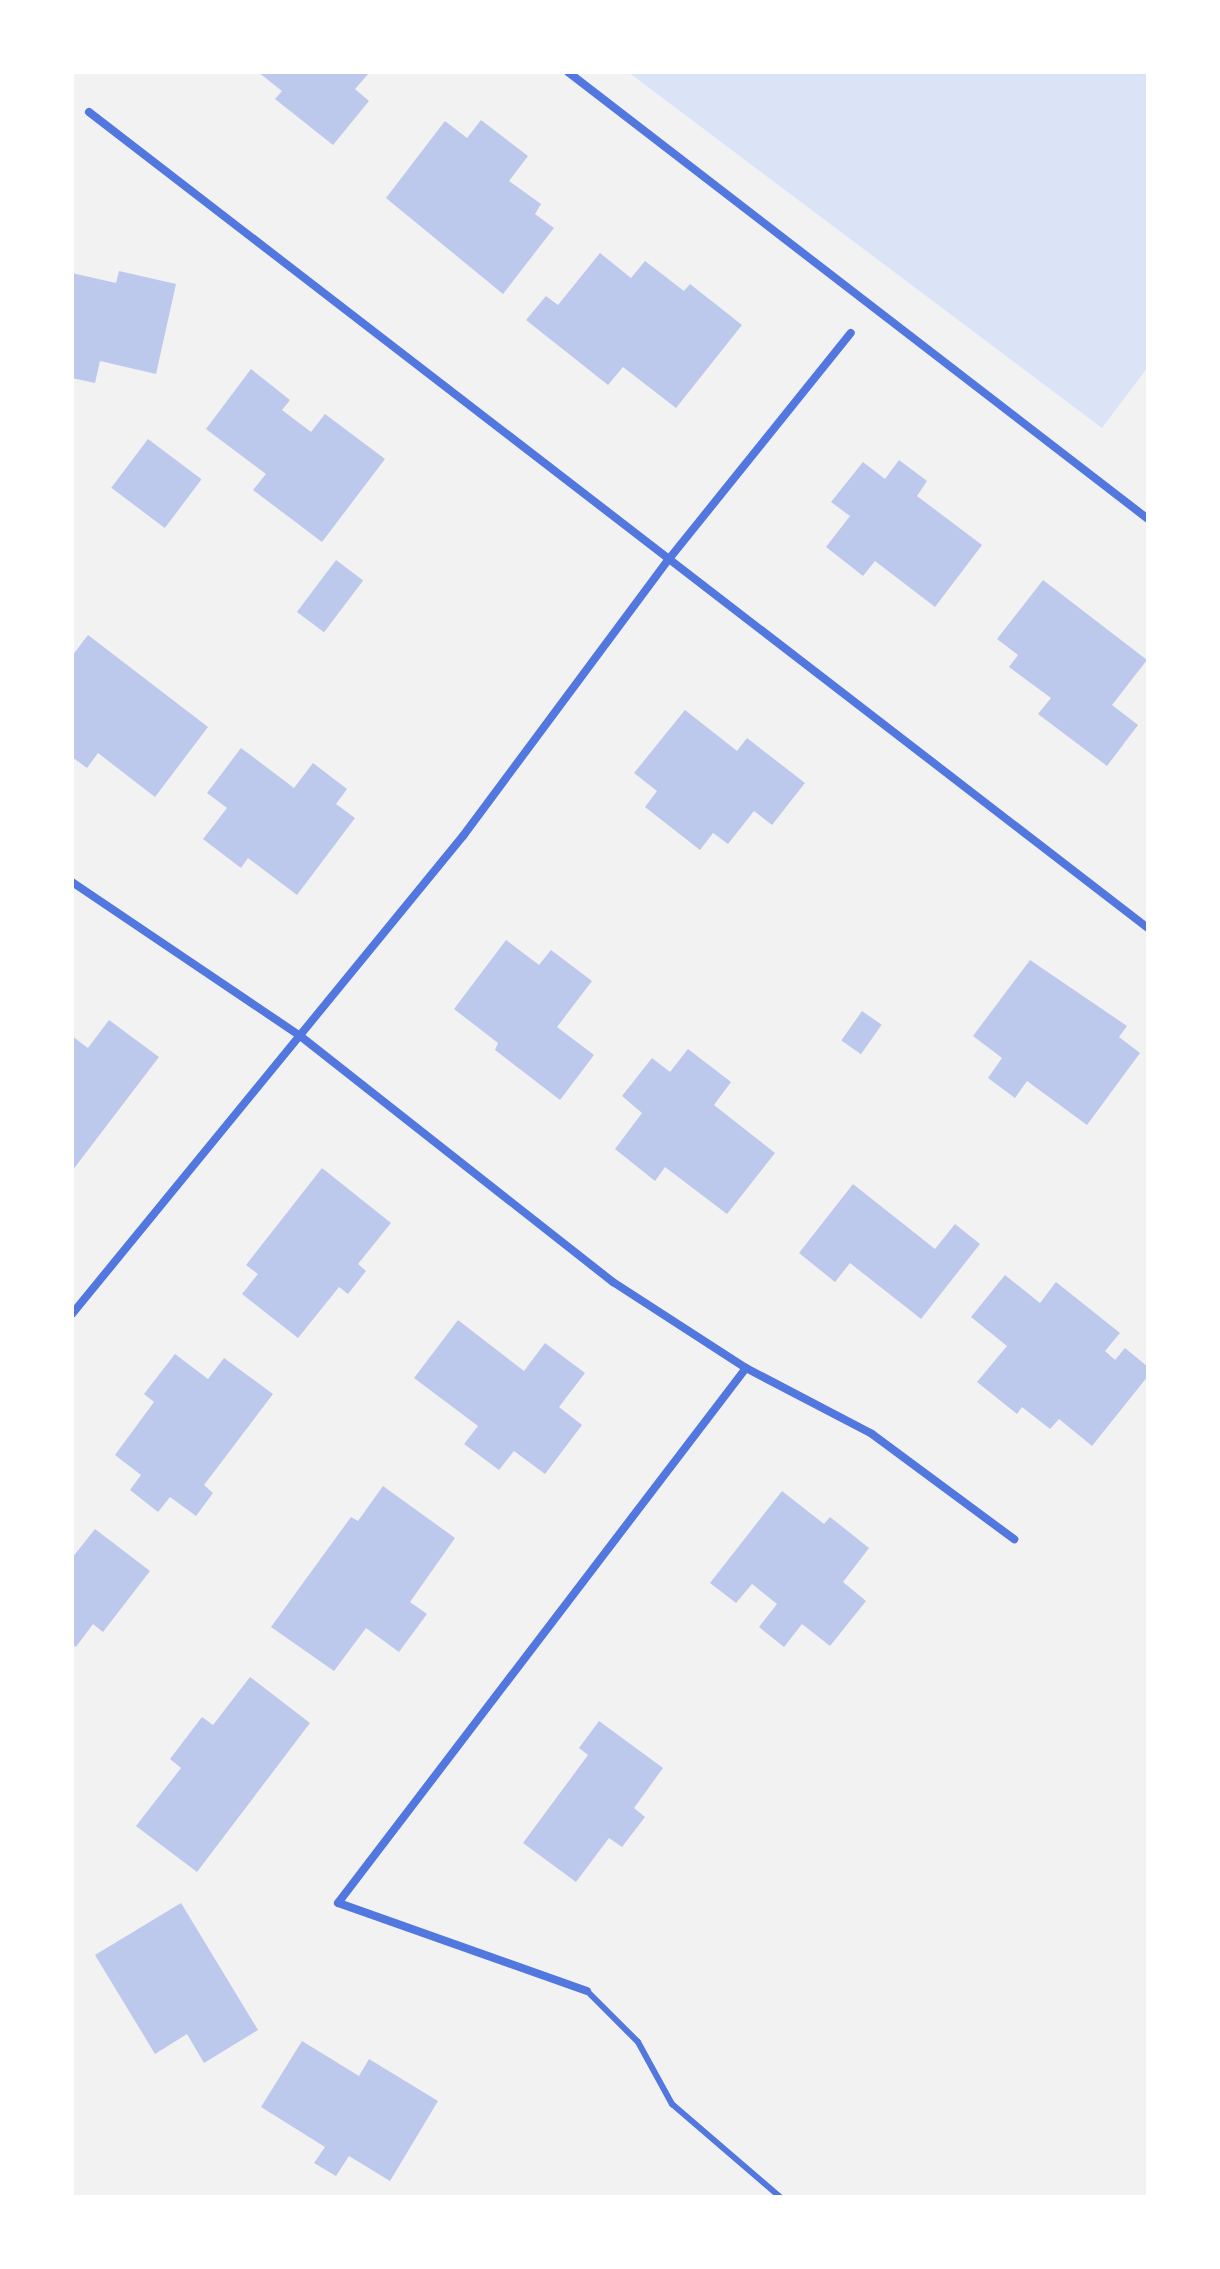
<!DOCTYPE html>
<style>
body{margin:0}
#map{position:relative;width:1220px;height:2269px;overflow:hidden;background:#f2f2f2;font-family:Karla,sans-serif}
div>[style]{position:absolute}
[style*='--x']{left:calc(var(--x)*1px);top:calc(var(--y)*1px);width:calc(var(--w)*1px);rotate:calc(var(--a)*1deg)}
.green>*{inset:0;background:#dbe4f7}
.building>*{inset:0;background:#bdc9ec;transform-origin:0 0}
.service>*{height:6px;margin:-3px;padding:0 3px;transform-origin:3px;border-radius:3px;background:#5277de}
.minor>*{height:8px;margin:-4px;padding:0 4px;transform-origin:4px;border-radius:4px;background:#5277de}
span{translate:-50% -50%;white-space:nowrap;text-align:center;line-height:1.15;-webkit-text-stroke:8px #fff;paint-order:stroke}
.frame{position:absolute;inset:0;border:74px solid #fff;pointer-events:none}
</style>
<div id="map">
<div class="green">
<div style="clip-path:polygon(628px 72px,1148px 72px,1148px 367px,1102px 428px)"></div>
</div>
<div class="building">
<div style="clip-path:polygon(258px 72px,370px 72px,355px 89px,369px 101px,333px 145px,275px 99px,282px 91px)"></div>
<div style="clip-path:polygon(481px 120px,528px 156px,509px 181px,541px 204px,535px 214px,554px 228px,503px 294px,386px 198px,445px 121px,467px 138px)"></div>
<div style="clip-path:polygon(600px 253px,631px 278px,645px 261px,684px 291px,690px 284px,742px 325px,676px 408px,623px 367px,608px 385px,526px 320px,546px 296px,558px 305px)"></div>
<div style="clip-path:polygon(119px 271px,176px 284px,156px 374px,100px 361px,95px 383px,72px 378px,72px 273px,116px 283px)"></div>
<div style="clip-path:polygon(251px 369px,290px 400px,282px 410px,311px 432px,325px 414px,385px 459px,322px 542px,253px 490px,266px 474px,206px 429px)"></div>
<div style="left:148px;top:439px;width:67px;height:61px;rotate:37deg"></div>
<div style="clip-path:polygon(899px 460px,927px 481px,917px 496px,982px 545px,935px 607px,875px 561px,863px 576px,826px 547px,850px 516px,831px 502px,863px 462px,885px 479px)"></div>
<div style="left:336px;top:560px;width:34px;height:65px;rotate:37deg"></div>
<div style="clip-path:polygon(1043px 580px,1147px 660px,1112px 705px,1138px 725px,1107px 766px,1038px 714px,1051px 698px,1009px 667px,1018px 655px,997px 639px)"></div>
<div style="clip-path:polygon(88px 635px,208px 727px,155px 797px,98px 753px,87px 768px,72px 757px,72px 656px)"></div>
<div style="clip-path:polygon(685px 710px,737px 751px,747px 738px,805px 783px,772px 825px,754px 811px,728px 844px,713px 833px,700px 850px,645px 807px,657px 791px,634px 773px)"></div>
<div style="clip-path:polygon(241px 748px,294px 788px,313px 763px,347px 789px,336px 804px,355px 818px,297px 895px,248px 858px,241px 868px,203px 839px,227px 808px,207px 793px)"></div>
<div style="clip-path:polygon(506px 940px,539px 965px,551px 950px,592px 981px,557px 1027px,594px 1055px,560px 1100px,495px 1050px,498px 1043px,454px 1009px)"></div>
<div style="clip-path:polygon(1030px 960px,1127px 1026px,1119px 1037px,1140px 1053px,1087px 1125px,1027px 1081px,1015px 1098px,988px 1078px,1002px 1058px,973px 1036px)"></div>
<div style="left:862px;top:1011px;width:24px;height:36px;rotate:35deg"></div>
<div style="clip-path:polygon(109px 1020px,159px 1057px,72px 1171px,72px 1036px,88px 1048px)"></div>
<div style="clip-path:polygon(688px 1049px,731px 1082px,714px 1105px,775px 1153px,727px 1214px,665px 1167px,655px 1181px,615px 1149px,642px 1113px,622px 1096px,652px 1058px,670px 1072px)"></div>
<div style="clip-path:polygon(322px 1168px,391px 1223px,358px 1264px,366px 1271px,348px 1294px,339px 1287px,298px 1338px,242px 1294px,258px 1274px,246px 1265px)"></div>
<div style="clip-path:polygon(853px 1184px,935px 1249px,955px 1224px,980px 1244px,921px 1319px,850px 1263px,835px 1282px,799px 1253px)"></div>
<div style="clip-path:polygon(1005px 1275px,1040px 1303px,1056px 1282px,1120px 1333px,1105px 1351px,1115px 1360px,1125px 1348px,1148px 1367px,1148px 1376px,1092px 1446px,1059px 1419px,1050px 1429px,1022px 1407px,1017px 1414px,977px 1382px,1007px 1346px,971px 1317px)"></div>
<div style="clip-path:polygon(458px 1320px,524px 1371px,545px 1343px,585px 1373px,559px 1407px,582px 1425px,545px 1474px,514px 1451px,499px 1470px,464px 1444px,478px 1426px,414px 1378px)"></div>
<div style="clip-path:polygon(175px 1354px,208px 1379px,224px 1358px,273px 1394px,204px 1485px,213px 1493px,196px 1516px,170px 1497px,158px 1512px,130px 1490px,141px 1475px,115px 1455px,154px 1402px,144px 1394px)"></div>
<div style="clip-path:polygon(383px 1486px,455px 1538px,410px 1602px,427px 1614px,399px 1652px,366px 1628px,334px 1671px,271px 1627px,351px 1517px,358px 1521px)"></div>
<div style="clip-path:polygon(782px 1491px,824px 1524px,830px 1517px,869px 1548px,843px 1582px,866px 1601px,830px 1646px,802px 1624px,784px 1647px,759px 1627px,777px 1604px,752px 1584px,736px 1603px,710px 1583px)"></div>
<div style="clip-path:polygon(95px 1529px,150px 1571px,103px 1632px,93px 1624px,76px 1647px,72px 1644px,72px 1558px)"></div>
<div style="clip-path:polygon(250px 1677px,310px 1723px,197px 1872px,136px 1826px,181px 1768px,170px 1759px,202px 1717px,213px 1725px)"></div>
<div style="clip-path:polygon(599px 1721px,663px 1768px,634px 1808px,645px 1817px,622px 1847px,609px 1838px,576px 1882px,523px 1843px,588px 1755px,579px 1748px)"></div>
<div style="clip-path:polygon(181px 1903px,258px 2030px,204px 2063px,187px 2034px,155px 2054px,95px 1955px)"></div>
<div style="clip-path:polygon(302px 2041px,359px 2076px,369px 2059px,438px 2101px,390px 2181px,349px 2156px,336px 2176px,314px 2163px,325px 2147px,261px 2107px)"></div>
</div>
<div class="service">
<div style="--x:587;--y:1991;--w:72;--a:45"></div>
<div style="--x:638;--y:2042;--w:71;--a:61.3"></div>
<div style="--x:672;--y:2104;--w:143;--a:40.7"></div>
</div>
<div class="minor">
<div style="--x:568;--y:72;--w:732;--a:37.62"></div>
<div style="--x:89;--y:112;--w:1337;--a:37.62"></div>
<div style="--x:72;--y:882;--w:274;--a:34"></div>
<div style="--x:299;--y:1035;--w:400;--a:38.2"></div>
<div style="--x:613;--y:1282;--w:158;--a:32.9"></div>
<div style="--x:746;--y:1368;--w:142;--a:27.6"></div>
<div style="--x:872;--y:1434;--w:177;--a:36.5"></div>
<div style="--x:72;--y:1314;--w:618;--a:-50.72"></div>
<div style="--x:463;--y:836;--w:345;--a:-53.4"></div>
<div style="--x:669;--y:559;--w:290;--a:-51.2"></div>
<div style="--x:587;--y:1991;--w:264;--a:-160.5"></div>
<div style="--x:338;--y:1903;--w:673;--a:-52.67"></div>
</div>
<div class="frame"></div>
</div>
